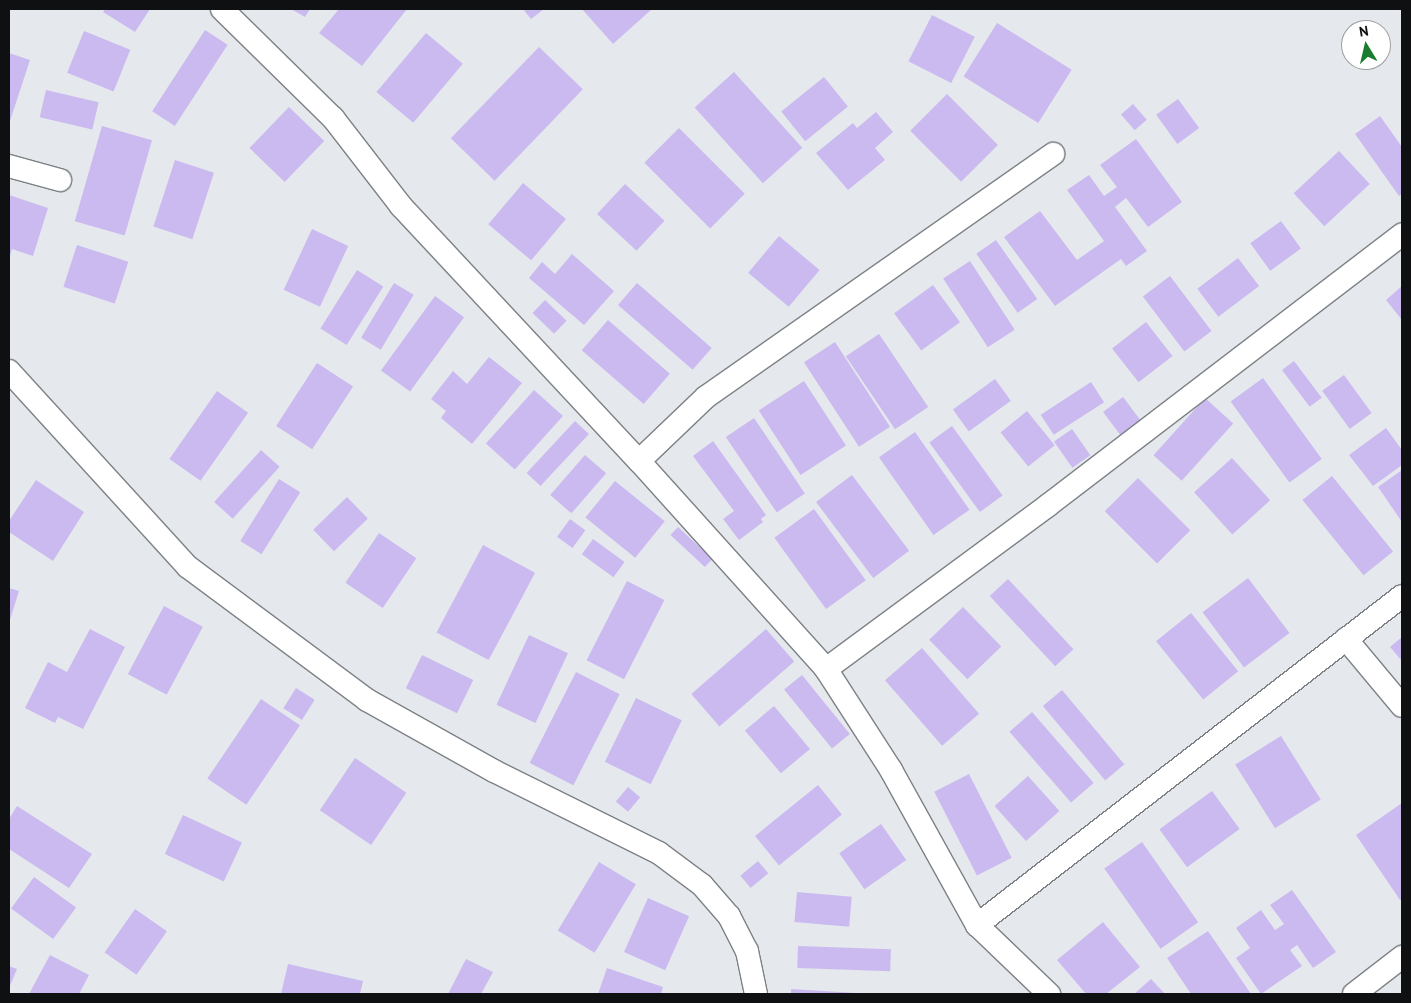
<!DOCTYPE html>
<style>
body{margin:0}
#map{position:relative;width:1411px;height:1003px;overflow:hidden;background:#e5e9ed;font-family:"PT Sans",sans-serif}
div>[style]{position:absolute}
[style*='--x']{left:calc(var(--x)*1px);top:calc(var(--y)*1px);width:calc(var(--w)*1px);rotate:calc(var(--a)*1deg)}
.building>*{inset:0;background:#cbbaf0;transform-origin:0 0}
.roads{filter:drop-shadow(1px 0 #7d8185) drop-shadow(-1px 0 #7d8185) drop-shadow(0 1px #7d8185) drop-shadow(0 -1px #7d8185)}
.minor>*{height:22px;margin:-11px;padding:0 11px;transform-origin:11px;border-radius:11px;background:#fff}
span{translate:-50% -50%;white-space:nowrap;text-align:center;line-height:1.15;-webkit-text-stroke:4px #fff;paint-order:stroke}
.frame{position:absolute;inset:0;border:10px solid #0f1011;pointer-events:none}
.north{position:absolute;left:1341px;top:20px;width:50px;height:50px;box-sizing:border-box;background:#fff;border:1px solid #9f9fa0;border-radius:50%;rotate:351deg;font-size:14px;font-weight:700;line-height:20px;text-align:center;color:#0f1011}
.north::after{content:'';display:block;margin:auto;width:18px;height:22px;background:#197c2f;clip-path:polygon(50% 0,100% 100%,50% 72%,0 100%)}
</style>
<div id="map">
<div class="building">
<div style="clip-path:polygon(105px 9px,150px 9px,135px 32px,103px 12px)"></div>
<div style="clip-path:polygon(291px 9px,310px 9px,305px 17px)"></div>
<div style="clip-path:polygon(339px 9px,407px 9px,362px 66px,319px 33px)"></div>
<div style="clip-path:polygon(523px 9px,544px 9px,531px 19px)"></div>
<div style="clip-path:polygon(582px 9px,652px 9px,613px 44px)"></div>
<div style="left:932px;top:15px;width:48px;height:52px;rotate:27deg"></div>
<div style="left:997px;top:23px;width:88px;height:63px;rotate:32deg"></div>
<div style="left:205px;top:30px;width:27px;height:97px;rotate:33deg"></div>
<div style="left:84px;top:31px;width:50px;height:45px;rotate:22deg"></div>
<div style="left:426px;top:33px;width:48px;height:77px;rotate:40deg"></div>
<div style="left:539px;top:47px;width:61px;height:127px;rotate:44deg"></div>
<div style="clip-path:polygon(9px 53px,30px 60px,9px 124px)"></div>
<div style="left:734px;top:72px;width:102px;height:53px;rotate:48deg"></div>
<div style="left:824px;top:77px;width:38px;height:55px;rotate:51deg"></div>
<div style="left:46px;top:90px;width:54px;height:28px;rotate:13deg"></div>
<div style="left:947px;top:94px;width:72px;height:52px;rotate:45deg"></div>
<div style="left:1178px;top:99px;width:36px;height:27px;rotate:54deg"></div>
<div style="left:1133px;top:104px;width:21px;height:16px;rotate:49deg"></div>
<div style="left:289px;top:107px;width:49px;height:57px;rotate:44deg"></div>
<div style="clip-path:polygon(876px 112px,893px 132px,875px 148px,885px 160px,848px 190px,816px 153px,853px 123px,857px 128px)"></div>
<div style="clip-path:polygon(1380px 116px,1402px 147px,1402px 194px,1399px 196px,1355px 134px)"></div>
<div style="left:102px;top:126px;width:52px;height:99px;rotate:16deg"></div>
<div style="left:679px;top:128px;width:93px;height:49px;rotate:45deg"></div>
<div style="clip-path:polygon(1136px 139px,1182px 202px,1148px 227px,1126px 198px,1115px 207px,1147px 251px,1126px 266px,1121px 259px,1055px 306px,1004px 237px,1040px 211px,1077px 260px,1104px 241px,1067px 190px,1089px 175px,1104px 196px,1117px 187px,1100px 165px)"></div>
<div style="left:1339px;top:151px;width:45px;height:62px;rotate:47deg"></div>
<div style="left:175px;top:160px;width:41px;height:70px;rotate:18deg"></div>
<div style="left:523px;top:183px;width:56px;height:54px;rotate:40deg"></div>
<div style="left:625px;top:184px;width:54px;height:41px;rotate:43deg"></div>
<div style="clip-path:polygon(9px 195px,48px 208px,33px 256px,12px 249px,9px 259px)"></div>
<div style="left:1281px;top:221px;width:34px;height:38px;rotate:54deg"></div>
<div style="left:312px;top:229px;width:40px;height:67px;rotate:25deg"></div>
<div style="left:779px;top:236px;width:53px;height:48px;rotate:40deg"></div>
<div style="left:996px;top:240px;width:72px;height:24px;rotate:55deg"></div>
<div style="left:77px;top:245px;width:54px;height:44px;rotate:18deg"></div>
<div style="clip-path:polygon(572px 254px,614px 291px,584px 325px,529px 278px,542px 262px,555px 274px)"></div>
<div style="left:1238px;top:258px;width:35px;height:51px;rotate:53deg"></div>
<div style="left:970px;top:261px;width:82px;height:32px;rotate:57deg"></div>
<div style="left:357px;top:270px;width:31px;height:69px;rotate:32deg"></div>
<div style="left:1170px;top:276px;width:69px;height:34px;rotate:53deg"></div>
<div style="left:394px;top:283px;width:23px;height:64px;rotate:31deg"></div>
<div style="left:637px;top:283px;width:99px;height:29px;rotate:41deg"></div>
<div style="left:933px;top:285px;width:46px;height:48px;rotate:54deg"></div>
<div style="clip-path:polygon(1402px 286px,1402px 320px,1386px 300px)"></div>
<div style="left:435px;top:296px;width:36px;height:92px;rotate:36deg"></div>
<div style="left:545px;top:300px;width:30px;height:18px;rotate:44deg"></div>
<div style="left:608px;top:320px;width:82px;height:40px;rotate:41deg"></div>
<div style="left:1146px;top:322px;width:43px;height:43px;rotate:52deg"></div>
<div style="left:879px;top:334px;width:88px;height:40px;rotate:56deg"></div>
<div style="left:835px;top:342px;width:101px;height:37px;rotate:57deg"></div>
<div style="clip-path:polygon(489px 357px,522px 383px,472px 444px,441px 418px,446px 411px,431px 399px,453px 371px,467px 384px)"></div>
<div style="left:1294px;top:361px;width:46px;height:15px;rotate:53deg"></div>
<div style="left:317px;top:363px;width:43px;height:75px;rotate:33deg"></div>
<div style="left:1344px;top:375px;width:47px;height:27px;rotate:54deg"></div>
<div style="left:1263px;top:378px;width:100px;height:40px;rotate:54deg"></div>
<div style="left:995px;top:379px;width:27px;height:52px;rotate:54deg"></div>
<div style="left:804px;top:381px;width:77px;height:54px;rotate:57deg"></div>
<div style="left:1091px;top:382px;width:24px;height:60px;rotate:57deg"></div>
<div style="left:534px;top:390px;width:39px;height:72px;rotate:42deg"></div>
<div style="left:217px;top:391px;width:38px;height:83px;rotate:35deg"></div>
<div style="left:1123px;top:397px;width:30px;height:25px;rotate:53deg"></div>
<div style="left:1205px;top:398px;width:38px;height:77px;rotate:42deg"></div>
<div style="left:1027px;top:411px;width:44px;height:34px;rotate:51deg"></div>
<div style="left:754px;top:418px;width:91px;height:34px;rotate:56deg"></div>
<div style="left:575px;top:421px;width:19px;height:71px;rotate:43deg"></div>
<div style="left:952px;top:426px;width:86px;height:28px;rotate:54deg"></div>
<div style="clip-path:polygon(1386px 428px,1402px 450px,1402px 465px,1373px 486px,1349px 455px)"></div>
<div style="left:1072px;top:429px;width:32px;height:22px;rotate:55deg"></div>
<div style="left:915px;top:432px;width:95px;height:44px;rotate:55deg"></div>
<div style="clip-path:polygon(713px 441px,766px 515px,761px 519px,763px 522px,739px 540px,723px 519px,734px 511px,693px 456px)"></div>
<div style="left:261px;top:450px;width:25px;height:70px;rotate:42deg"></div>
<div style="left:585px;top:455px;width:28px;height:53px;rotate:41deg"></div>
<div style="left:1232px;top:458px;width:57px;height:51px;rotate:48deg"></div>
<div style="clip-path:polygon(1402px 470px,1402px 522px,1378px 487px)"></div>
<div style="left:852px;top:475px;width:95px;height:45px;rotate:53deg"></div>
<div style="left:1332px;top:476px;width:97px;height:38px;rotate:51deg"></div>
<div style="left:1138px;top:478px;width:74px;height:47px;rotate:45deg"></div>
<div style="left:279px;top:479px;width:25px;height:73px;rotate:32deg"></div>
<div style="clip-path:polygon(36px 480px,84px 512px,53px 561px,9px 532px,9px 521px)"></div>
<div style="left:615px;top:481px;width:64px;height:47px;rotate:39deg"></div>
<div style="left:347px;top:497px;width:30px;height:47px;rotate:46deg"></div>
<div style="left:814px;top:509px;width:88px;height:49px;rotate:54deg"></div>
<div style="left:570px;top:519px;width:19px;height:22px;rotate:36deg"></div>
<div style="left:678px;top:527px;width:47px;height:11px;rotate:43deg"></div>
<div style="left:379px;top:533px;width:45px;height:60px;rotate:34deg"></div>
<div style="left:593px;top:539px;width:39px;height:19px;rotate:36deg"></div>
<div style="left:483px;top:545px;width:59px;height:99px;rotate:28deg"></div>
<div style="left:1248px;top:578px;width:69px;height:57px;rotate:53deg"></div>
<div style="left:1008px;top:579px;width:96px;height:25px;rotate:47deg"></div>
<div style="left:627px;top:581px;width:42px;height:89px;rotate:27deg"></div>
<div style="clip-path:polygon(9px 588px,19px 591px,9px 623px)"></div>
<div style="left:164px;top:606px;width:44px;height:77px;rotate:28deg"></div>
<div style="left:963px;top:607px;width:55px;height:47px;rotate:46deg"></div>
<div style="left:1191px;top:613px;width:75px;height:45px;rotate:51deg"></div>
<div style="clip-path:polygon(90px 629px,125px 647px,83px 729px,58px 717px,55px 723px,25px 708px,48px 662px,67px 672px)"></div>
<div style="left:766px;top:629px;width:43px;height:99px;rotate:49deg"></div>
<div style="left:529px;top:635px;width:43px;height:77px;rotate:25deg"></div>
<div style="clip-path:polygon(1402px 637px,1402px 661px,1390px 647px)"></div>
<div style="left:922px;top:648px;width:87px;height:49px;rotate:49deg"></div>
<div style="left:422px;top:655px;width:57px;height:37px;rotate:26deg"></div>
<div style="left:576px;top:672px;width:49px;height:102px;rotate:27deg"></div>
<div style="left:802px;top:675px;width:76px;height:23px;rotate:51deg"></div>
<div style="left:296px;top:688px;width:22px;height:24px;rotate:32deg"></div>
<div style="left:1062px;top:690px;width:97px;height:25px;rotate:50deg"></div>
<div style="left:636px;top:698px;width:51px;height:71px;rotate:26deg"></div>
<div style="left:261px;top:699px;width:47px;height:96px;rotate:34deg"></div>
<div style="left:774px;top:706px;width:56px;height:38px;rotate:50deg"></div>
<div style="left:1032px;top:712px;width:94px;height:30px;rotate:49deg"></div>
<div style="left:1281px;top:736px;width:75px;height:54px;rotate:58deg"></div>
<div style="left:355px;top:758px;width:62px;height:63px;rotate:34deg"></div>
<div style="left:969px;top:774px;width:94px;height:39px;rotate:63deg"></div>
<div style="left:1028px;top:776px;width:47px;height:45px;rotate:48deg"></div>
<div style="left:818px;top:785px;width:38px;height:81px;rotate:51deg"></div>
<div style="left:628px;top:787px;width:16px;height:19px;rotate:40deg"></div>
<div style="left:1212px;top:791px;width:47px;height:65px;rotate:54deg"></div>
<div style="clip-path:polygon(1402px 803px,1402px 899px,1400px 900px,1356px 835px)"></div>
<div style="clip-path:polygon(17px 806px,92px 854px,69px 888px,9px 849px,9px 819px)"></div>
<div style="left:183px;top:815px;width:65px;height:43px;rotate:25deg"></div>
<div style="left:881px;top:824px;width:44px;height:51px;rotate:55deg"></div>
<div style="left:1142px;top:842px;width:98px;height:46px;rotate:55deg"></div>
<div style="left:758px;top:861px;width:16px;height:23px;rotate:50deg"></div>
<div style="left:599px;top:862px;width:43px;height:80px;rotate:31deg"></div>
<div style="left:34px;top:877px;width:52px;height:39px;rotate:36deg"></div>
<div style="clip-path:polygon(1292px 890px,1336px 952px,1313px 968px,1297px 945px,1290px 950px,1302px 966px,1261px 994px,1236px 958px,1250px 948px,1236px 928px,1261px 910px,1275px 930px,1284px 924px,1270px 905px)"></div>
<div style="left:797px;top:892px;width:55px;height:30px;rotate:5deg"></div>
<div style="left:648px;top:898px;width:45px;height:59px;rotate:24deg"></div>
<div style="left:135px;top:909px;width:39px;height:53px;rotate:35deg"></div>
<div style="clip-path:polygon(1103px 922px,1140px 967px,1106px 994px,1086px 994px,1057px 960px)"></div>
<div style="clip-path:polygon(1208px 931px,1251px 994px,1191px 994px,1167px 958px)"></div>
<div style="left:798px;top:946px;width:93px;height:22px;rotate:2deg"></div>
<div style="clip-path:polygon(50px 955px,89px 975px,79px 994px,29px 994px)"></div>
<div style="clip-path:polygon(466px 959px,493px 972px,481px 994px,448px 994px)"></div>
<div style="clip-path:polygon(288px 964px,363px 981px,360px 994px,281px 994px)"></div>
<div style="clip-path:polygon(9px 966px,17px 969px,9px 988px)"></div>
<div style="clip-path:polygon(607px 968px,663px 987px,661px 994px,598px 994px)"></div>
<div style="clip-path:polygon(1151px 979px,1165px 994px,1134px 994px)"></div>
<div style="clip-path:polygon(791px 989px,856px 993px,855px 994px,791px 994px)"></div>
</div>
<div class="roads">
<div class="minor">
<div style="--x:222;--y:9;--w:156;--a:44.5"></div>
<div style="--x:333;--y:118;--w:111;--a:52.3"></div>
<div style="--x:401;--y:206;--w:349;--a:47"></div>
<div style="--x:639;--y:461;--w:280;--a:48"></div>
<div style="--x:826;--y:669;--w:120;--a:57.2"></div>
<div style="--x:891;--y:770;--w:177;--a:61"></div>
<div style="--x:977;--y:925;--w:100;--a:43.8"></div>
<div style="--x:9;--y:166;--w:53;--a:15.4"></div>
<div style="--x:9;--y:371;--w:265;--a:47.6"></div>
<div style="--x:188;--y:567;--w:223;--a:36.6"></div>
<div style="--x:367;--y:700;--w:145;--a:29.2"></div>
<div style="--x:494;--y:771;--w:184;--a:26.4"></div>
<div style="--x:659;--y:853;--w:54;--a:36.7"></div>
<div style="--x:702;--y:885;--w:41;--a:48.9"></div>
<div style="--x:729;--y:916;--w:39;--a:63"></div>
<div style="--x:747;--y:951;--w:44;--a:78.2"></div>
<div style="--x:639;--y:461;--w:93;--a:-43.7"></div>
<div style="--x:706;--y:397;--w:424;--a:-35"></div>
<div style="--x:1346;--y:639;--w:87;--a:50.1"></div>
<div style="--x:826;--y:669;--w:275;--a:-36.4"></div>
<div style="--x:1047;--y:506;--w:447;--a:-37.4"></div>
<div style="--x:977;--y:925;--w:537;--a:-37.74"></div>
<div style="--x:1354;--y:994;--w:61;--a:-37.6"></div>
</div>
</div>
<div class="frame"></div>
<div class="north">N</div>
</div>
